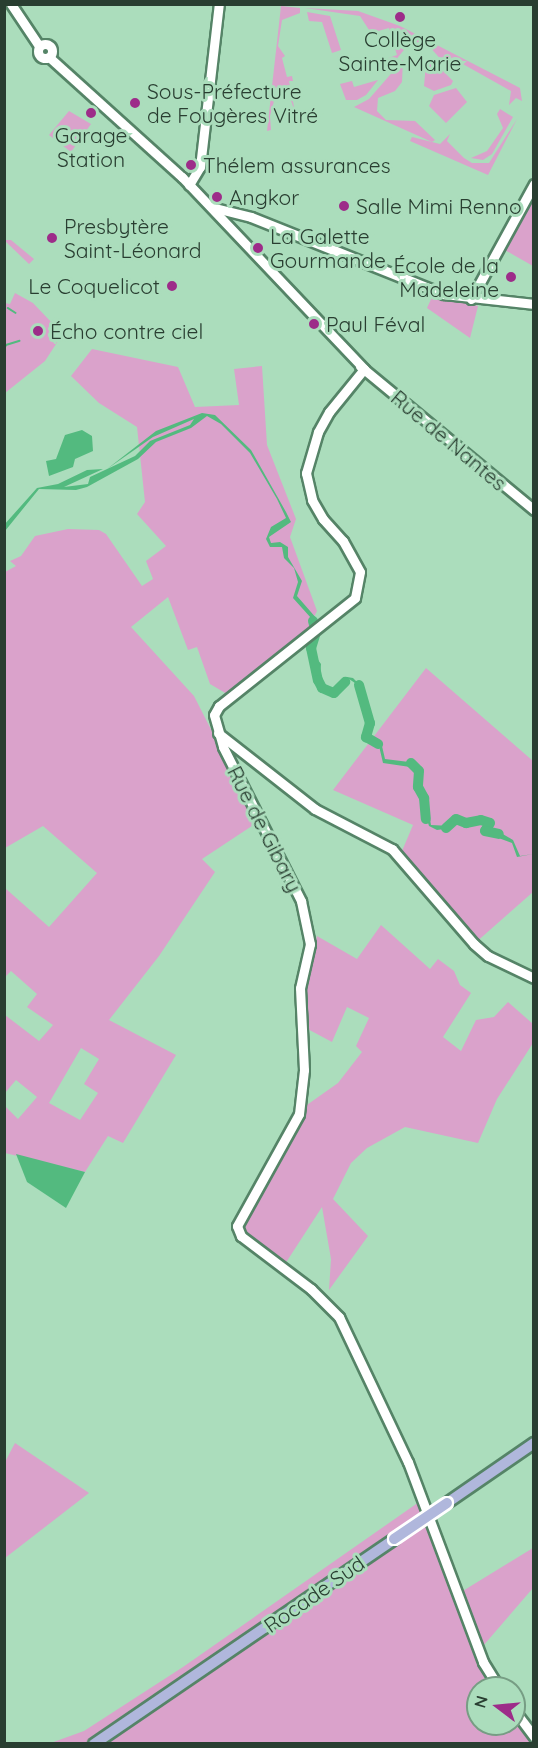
<!DOCTYPE html>
<meta charset="utf-8">
<style>
body{margin:0}
#map{position:relative;width:538px;height:1748px;overflow:hidden;background:#abddbc;font-family:Quicksand,sans-serif}
div>[style]{position:absolute}
[style*='--x']{left:calc(var(--x)*1px);top:calc(var(--y)*1px);width:calc(var(--w)*1px);rotate:calc(var(--a)*1deg)}
.green>*{inset:0;background:#daa2cb}
.water>*{inset:0;background:#53ba7f}
.stream>*{height:1.5px;margin:-0.75px;padding:0 0.75px;transform-origin:0.75px;border-radius:0.75px;background:#53ba7f}
.river>*{height:10px;margin:-5px;padding:0 5px;transform-origin:5px;border-radius:5px;background:#53ba7f}
.roads{filter:drop-shadow(2px 0 #558467) drop-shadow(-2px 0 #558467) drop-shadow(0 2px #558467) drop-shadow(0 -2px #558467)}
.secondary>*{height:9px;margin:-4.5px;padding:0 4.5px;transform-origin:4.5px;border-radius:4.5px;background:#fff}
.secondary>.ring{margin:-4.5px;padding:0;box-sizing:content-box;background:none;border:9px solid #fff;border-radius:50%}
.primary>*{height:10px;margin:-5px;padding:0 5px;transform-origin:5px;border-radius:5px;background:#b0b7dc}
.bridges{filter:drop-shadow(2px 0 #fff) drop-shadow(-2px 0 #fff) drop-shadow(0 2px #fff) drop-shadow(0 -2px #fff)}
.primary-bridge>*{height:10px;margin:-5px;padding:0 5px;transform-origin:5px;border-radius:5px;background:#b0b7dc}
.dots>*{width:16px;height:16px;translate:-50% -50%;box-sizing:border-box;border:3px solid #abddbc;border-radius:50%}
span{translate:-50% -50%;white-space:nowrap;text-align:center;line-height:1.15;-webkit-text-stroke:6px #abddbc;paint-order:stroke}
.poi-label{font-size:21px;color:#293e31}
.left{translate:0 -50%;text-align:left}
.right{translate:-100% -50%;text-align:right}
.street-label{font-size:21px;color:#293e31}
.frame{position:absolute;inset:0;border:6px solid #293e31;pointer-events:none}
.north{position:absolute;left:466px;top:1676px;width:60px;height:60px;box-sizing:border-box;background:#abddbc;border:2px solid #779d84;border-radius:50%;rotate:286deg;font-size:16px;font-weight:700;line-height:24px;text-align:center;color:#293e31}
.north::after{content:'';display:block;margin:auto;width:21px;height:27px;background:#9d2c89;clip-path:polygon(50% 0,100% 100%,50% 72%,0 100%)}
</style>
<div id="map">
<div class="green">
<div style="clip-path:polygon(281px 6px,300px 8px,300px 13px,282px 20px,278px 46px,285px 56px,282px 58px,287px 77px,292px 76px,293px 81px,289px 81px,294px 107px,301px 113px,296px 115px,287px 89px,277px 90px,270px 116px,271px 130px,267px 131px)"></div>
<div style="clip-path:polygon(305px 8px,358px 11px,400px 26px,520px 88px,522px 101px,516px 98px,509px 105px,511px 91px,461px 63px,451px 71px,429px 46px,419px 42px,407px 46px,395px 61px,375px 63px,397px 55px,389px 28px,371px 33px,360px 16px)"></div>
<div style="clip-path:polygon(307px 12px,330px 16px,341px 50px,332px 53px,322px 22px,309px 21px)"></div>
<div style="clip-path:polygon(403px 60px,402px 82px,395px 91px,378px 98px,377px 111px,386px 120px,415px 121px,435px 140px,432px 142px,354px 107px,369px 99px)"></div>
<div style="clip-path:polygon(432px 60px,453px 81px,451px 85px,434px 91px,424px 86px,426px 64px)"></div>
<div style="clip-path:polygon(378px 80px,366px 95px,357px 100px,346px 100px,340px 84px,352px 81px,354px 87px)"></div>
<div style="clip-path:polygon(456px 88px,467px 102px,446px 123px,429px 106px,434px 95px)"></div>
<div style="clip-path:polygon(500px 109px,513px 117px,492px 154px,483px 160px,471px 158px,487px 151px,503px 128px,497px 114px)"></div>
<div style="clip-path:polygon(69px 111px,91px 124px,71px 152px,49px 135px)"></div>
<div style="clip-path:polygon(517px 119px,488px 175px,410px 141px,412px 137px,440px 144px,450px 134px,447px 141px,464px 158px,472px 163px,489px 163px)"></div>
<div style="clip-path:polygon(533px 195px,533px 266px,503px 249px)"></div>
<div style="clip-path:polygon(4px 240px,11px 240px,34px 259px,29px 264px)"></div>
<div style="clip-path:polygon(15px 293px,33px 303px,53px 324px,58px 341px,45px 361px,5px 393px,4px 303px,10px 304px)"></div>
<div style="clip-path:polygon(433px 295px,478px 306px,470px 338px,427px 308px)"></div>
<div style="clip-path:polygon(evenodd,92px 349px,178px 367px,195px 407px,239px 405px,234px 369px,262px 366px,267px 445px,296px 519px,290px 537px,317px 611px,308px 629px,227px 694px,210px 684px,197px 647px,188px 650px,168px 597px,131px 627px,194px 696px,258px 822px,202px 859px,215px 872px,159px 956px,109px 1020px,176px 1055px,123px 1143px,108px 1136px,85px 1172px,5px 1153px,5px 1106px,18px 1119px,37px 1097px,16px 1080px,5px 1093px,5px 1015px,39px 1041px,53px 1025px,27px 1007px,37px 994px,11px 971px,5px 977px,5px 888px,49px 927px,97px 873px,43px 826px,5px 848px,5px 572px,16px 566px,10px 561px,21px 556px,35px 536px,68px 529px,99px 530px,106px 534px,142px 586px,153px 579px,146px 561px,166px 546px,137px 514px,145px 502px,137px 427px,99px 403px,71px 376px,92px 349px,81px 1048px,99px 1059px,84px 1084px,98px 1093px,80px 1120px,49px 1103px,81px 1048px)"></div>
<div style="clip-path:polygon(426px 668px,533px 761px,533px 892px,474px 944px,402px 851px,413px 825px,333px 790px)"></div>
<div style="clip-path:polygon(381px 925px,430px 969px,438px 959px,454px 971px,460px 985px,471px 993px,443px 1037px,461px 1051px,476px 1020px,494px 1017px,508px 1002px,533px 1024px,533px 1043px,497px 1099px,478px 1143px,405px 1127px,367px 1148px,351px 1163px,333px 1199px,368px 1236px,329px 1290px,331px 1259px,322px 1207px,285px 1264px,243px 1235px,241px 1218px,289px 1146px,304px 1107px,338px 1083px,362px 1052px,356px 1046px,369px 1018px,347px 1007px,332px 1042px,302px 1026px,302px 998px,317px 936px,357px 959px)"></div>
<div style="clip-path:polygon(15px 1443px,89px 1493px,5px 1558px,5px 1462px)"></div>
<div style="clip-path:polygon(419px 1502px,453px 1597px,533px 1548px,533px 1588px,483px 1646px,493px 1673px,503px 1688px,478px 1688px,478px 1724px,514px 1724px,514px 1703px,533px 1728px,533px 1743px,48px 1744px,84px 1731px,183px 1667px)"></div>
</div>
<div class="water">
<div style="clip-path:polygon(202px 413px,215px 415px,251px 450px,286px 512px,291px 522px,269px 537px,271px 543px,280px 542px,288px 547px,288px 557px,302px 581px,297px 596px,317px 619px,312px 627px,311px 618px,293px 598px,298px 582px,294px 568px,284px 558px,282px 547px,270px 547px,266px 539px,271px 527px,286px 518px,277px 499px,250px 453px,221px 424px,207px 416px,191px 428px,156px 442px,138px 459px,87px 487px,76px 490px,39px 489px,5px 531px,4px 525px,37px 488px,58px 484px,87px 470px,103px 469px,64px 487px,88px 484px,90px 477px,135px 456px,150px 441px,190px 425px,194px 419px,153px 437px,107px 469px,156px 431px)"></div>
<div style="clip-path:polygon(82px 430px,92px 436px,93px 451px,75px 459px,73px 467px,49px 476px,46px 461px,56px 459px,65px 435px)"></div>
<div style="clip-path:polygon(318px 630px,319px 635px,312px 652px,321px 664px,320px 679px,331px 693px,347px 677px,353px 678px,360px 685px,366px 695px,373px 727px,368px 738px,382px 746px,385px 759px,409px 762px,420px 767px,423px 778px,420px 787px,427px 802px,431px 825px,451px 826px,455px 818px,468px 823px,476px 820px,492px 821px,489px 833px,501px 833px,513px 840px,520px 856px,533px 854px,517px 857px,512px 843px,485px 833px,491px 824px,484px 822px,467px 825px,456px 820px,451px 828px,437px 830px,429px 826px,417px 786px,421px 777px,417px 768px,383px 763px,379px 746px,366px 740px,371px 724px,358px 685px,349px 679px,336px 694px,329px 694px,322px 689px,311px 650px)"></div>
<div style="clip-path:polygon(16px 1154px,85px 1172px,66px 1208px,27px 1182px)"></div>
</div>
<div class="stream">
<div style="--x:8;--y:308;--w:9;--a:32"></div>
<div style="--x:4;--y:350;--w:5;--a:-68"></div>
<div style="--x:6;--y:345;--w:14;--a:-17"></div>
</div>
<div class="river">
<div style="--x:313;--y:621;--w:11;--a:75"></div>
<div style="--x:316;--y:632;--w:17;--a:107"></div>
<div style="--x:311;--y:648;--w:33;--a:78"></div>
<div style="--x:318;--y:680;--w:9;--a:63"></div>
<div style="--x:322;--y:688;--w:13;--a:23"></div>
<div style="--x:334;--y:693;--w:16;--a:-45"></div>
<div style="--x:359;--y:685;--w:40;--a:74"></div>
<div style="--x:370;--y:723;--w:15;--a:106"></div>
<div style="--x:366;--y:737;--w:14;--a:30"></div>
<div style="--x:411;--y:763;--w:11;--a:45"></div>
<div style="--x:419;--y:771;--w:16;--a:94"></div>
<div style="--x:418;--y:787;--w:13;--a:61"></div>
<div style="--x:424;--y:798;--w:21;--a:85"></div>
<div style="--x:446;--y:828;--w:13;--a:-42"></div>
<div style="--x:456;--y:819;--w:11;--a:22"></div>
<div style="--x:466;--y:823;--w:15;--a:-11"></div>
<div style="--x:481;--y:820;--w:9;--a:18"></div>
<div style="--x:490;--y:823;--w:9;--a:122"></div>
<div style="--x:485;--y:831;--w:14;--a:12"></div>
</div>
<div class="roads">
<div class="secondary">
<div style="--x:11;--y:4;--w:50;--a:56.3"></div>
<div class="ring" style="left:38px;top:44px;width:5px;height:5px"></div>
<div style="--x:49;--y:57;--w:179;--a:42.1"></div>
<div style="--x:182;--y:177;--w:265;--a:46.5"></div>
<div style="--x:189;--y:185;--w:21;--a:-59"></div>
<div style="--x:200;--y:167;--w:164;--a:-83.4"></div>
<div style="--x:211;--y:207;--w:41;--a:14"></div>
<div style="--x:251;--y:217;--w:208;--a:21.8"></div>
<div style="--x:444;--y:294;--w:91;--a:6.3"></div>
<div style="--x:471;--y:299;--w:131;--a:-61.3"></div>
<div style="--x:360;--y:366;--w:226;--a:39.6"></div>
<div style="--x:364;--y:369;--w:55;--a:129.1"></div>
<div style="--x:329;--y:412;--w:23;--a:119"></div>
<div style="--x:318;--y:432;--w:43;--a:106.3"></div>
<div style="--x:306;--y:473;--w:28;--a:77"></div>
<div style="--x:312;--y:500;--w:22;--a:60"></div>
<div style="--x:323;--y:519;--w:30;--a:48"></div>
<div style="--x:343;--y:541;--w:35;--a:61"></div>
<div style="--x:360;--y:572;--w:26;--a:101"></div>
<div style="--x:355;--y:598;--w:174;--a:141.5"></div>
<div style="--x:219;--y:706;--w:10;--a:119"></div>
<div style="--x:214;--y:715;--w:33;--a:74"></div>
<div style="--x:223;--y:747;--w:173;--a:63.1"></div>
<div style="--x:301;--y:901;--w:44;--a:78.2"></div>
<div style="--x:310;--y:944;--w:45;--a:102.8"></div>
<div style="--x:300;--y:988;--w:82;--a:87.2"></div>
<div style="--x:304;--y:1070;--w:44;--a:96.5"></div>
<div style="--x:299;--y:1114;--w:128;--a:119"></div>
<div style="--x:237;--y:1226;--w:11;--a:68"></div>
<div style="--x:241;--y:1236;--w:88;--a:37.1"></div>
<div style="--x:311;--y:1289;--w:40;--a:45"></div>
<div style="--x:339;--y:1317;--w:161;--a:64.6"></div>
<div style="--x:408;--y:1462;--w:214;--a:69.4"></div>
<div style="--x:483;--y:1662;--w:31;--a:58"></div>
<div style="--x:218;--y:733;--w:123;--a:38.1"></div>
<div style="--x:315;--y:809;--w:87;--a:27.5"></div>
<div style="--x:392;--y:849;--w:125;--a:49.2"></div>
<div style="--x:474;--y:944;--w:18;--a:41"></div>
<div style="--x:488;--y:956;--w:51;--a:25.6"></div>
<div style="--x:514;--y:1710;--w:34;--a:53"></div>
</div>
<div class="primary">
<div style="--x:447;--y:1503;--w:106;--a:-34.6"></div>
<div style="--x:94;--y:1744;--w:363;--a:-34.3"></div>
</div>
</div>
<div class="bridges">
<div class="primary-bridge">
<div style="--x:394;--y:1539;--w:64;--a:-34.2"></div>
</div>
</div>
<div class="dots">
<div style="left:400px;top:17px;background:#9d2c89"></div>
<div style="left:135px;top:103px;background:#9d2c89"></div>
<div style="left:91px;top:113px;background:#9d2c89"></div>
<div style="left:191px;top:165px;background:#9d2c89"></div>
<div style="left:217px;top:197px;background:#9d2c89"></div>
<div style="left:344px;top:206px;background:#9d2c89"></div>
<div style="left:52px;top:238px;background:#9d2c89"></div>
<div style="left:258px;top:248px;background:#9d2c89"></div>
<div style="left:511px;top:277px;background:#9d2c89"></div>
<div style="left:172px;top:286px;background:#9d2c89"></div>
<div style="left:314px;top:324px;background:#9d2c89"></div>
<div style="left:38px;top:331px;background:#9d2c89"></div>
</div>
<div class="poi-label">
<span style="left:400px;top:51px">Collège<br>Sainte-Marie</span>
<span class="left" style="left:147px;top:103px">Sous-Préfecture<br>de Fougères Vitré</span>
<span style="left:91px;top:147px">Garage<br>Station</span>
<span class="left" style="left:203px;top:165px">Thélem assurances</span>
<span class="left" style="left:229px;top:197px">Angkor</span>
<span class="left" style="left:356px;top:206px">Salle Mimi Renno</span>
<span class="left" style="left:64px;top:238px">Presbytère<br>Saint-Léonard</span>
<span class="left" style="left:270px;top:248px">La Galette<br>Gourmande</span>
<span class="right" style="left:499px;top:277px">École de la<br>Madeleine</span>
<span class="right" style="left:160px;top:286px">Le Coquelicot</span>
<span class="left" style="left:326px;top:324px">Paul Féval</span>
<span class="left" style="left:50px;top:331px">Écho contre ciel</span>
</div>
<div class="street-label">
<span style="left:449px;top:440px;rotate:40deg">Rue de Nantes</span>
<span style="left:265px;top:829px;rotate:63deg">Rue de Gibary</span>
<span style="left:314px;top:1594px;rotate:-35deg">Rocade Sud</span>
</div>
<div class="frame"></div>
<div class="north">N</div>
</div>
